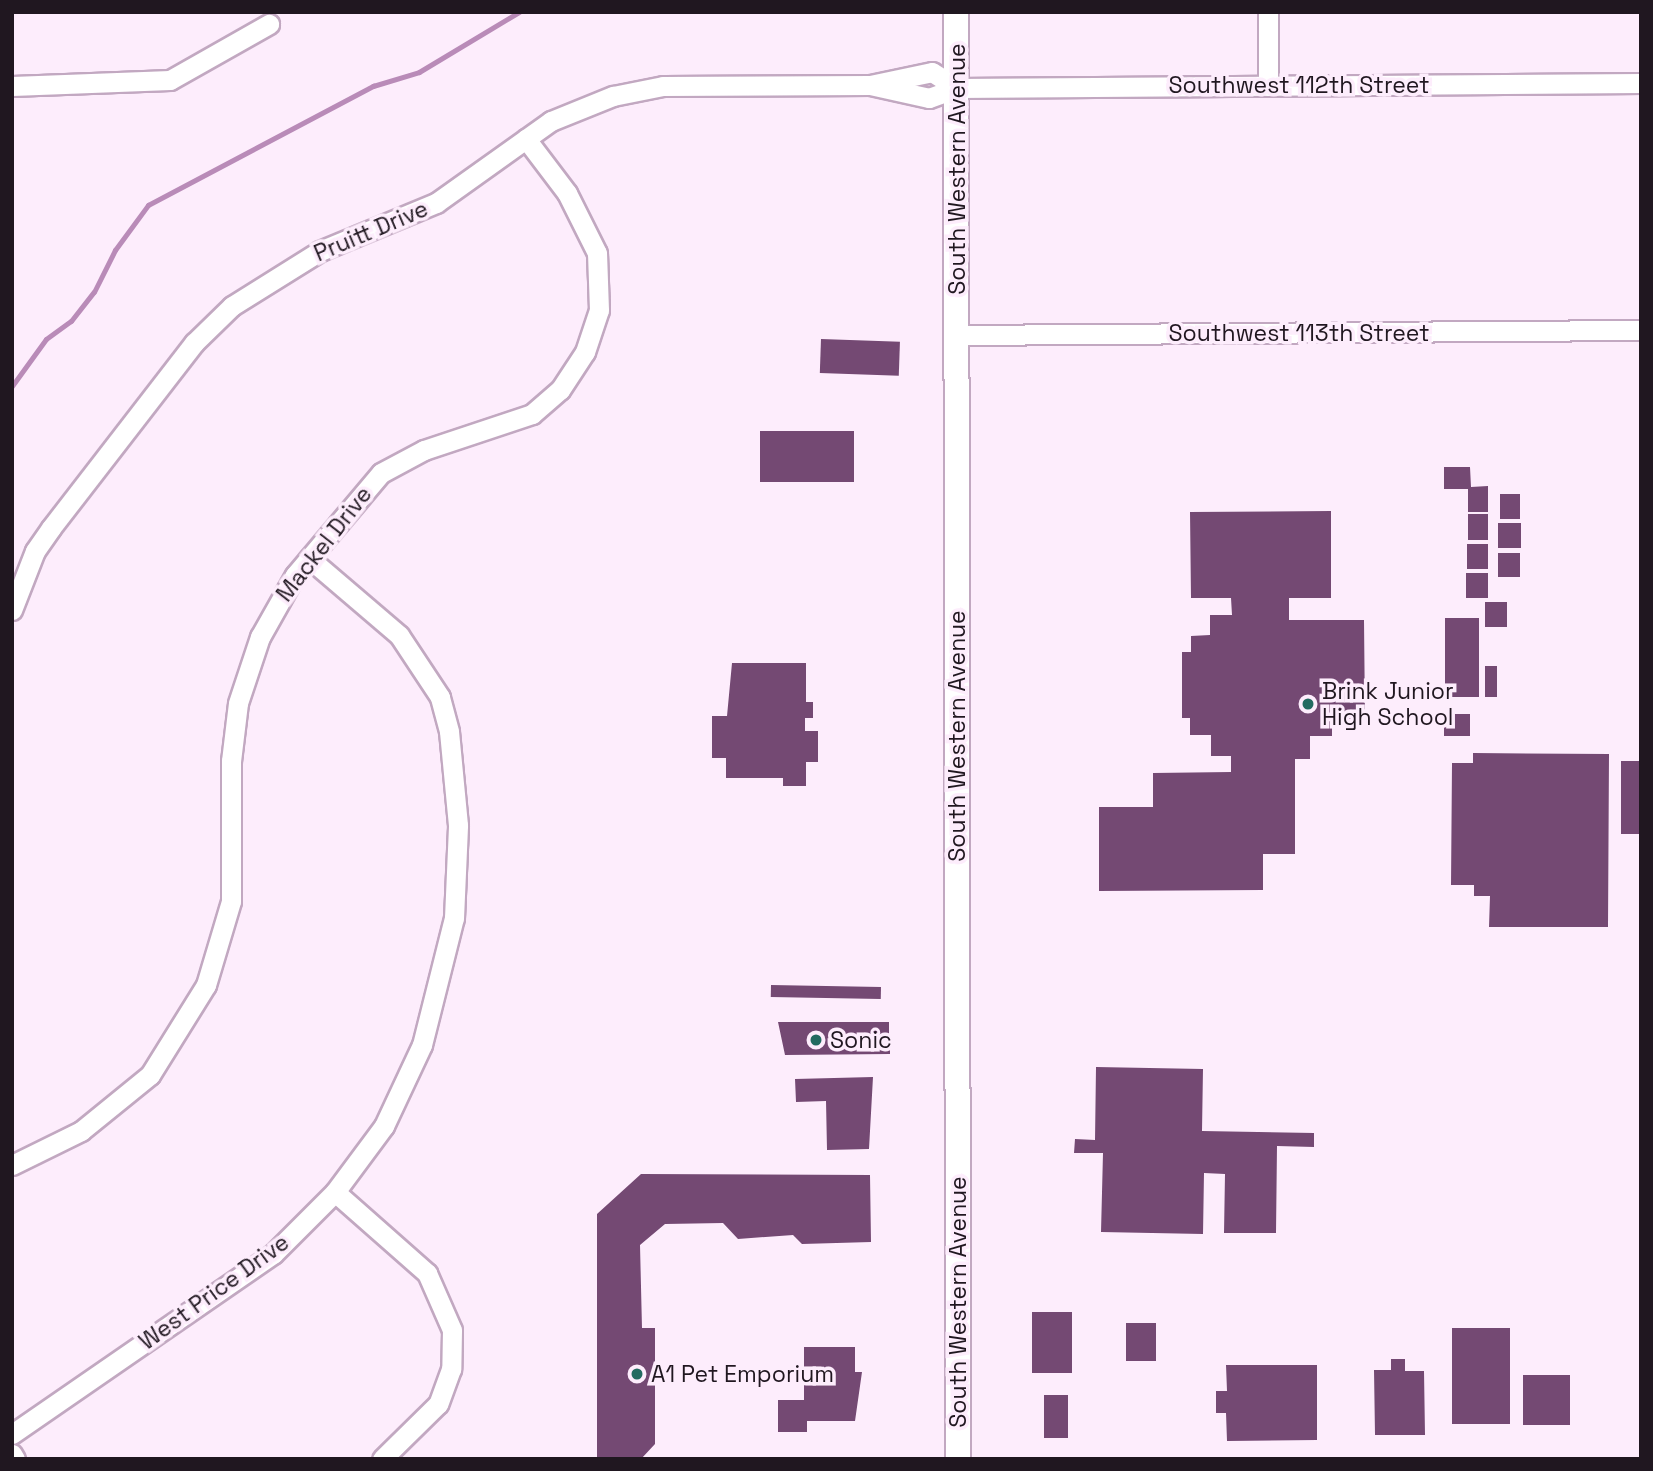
<!DOCTYPE html>
<style>
body{margin:0}
#map{position:relative;width:1653px;height:1471px;overflow:hidden;background:#fdedfc;font-family:"Space Grotesk",sans-serif}
div>[style]{position:absolute}
[style*='--x']{left:calc(var(--x)*1px);top:calc(var(--y)*1px);width:calc(var(--w)*1px);rotate:calc(var(--a)*1deg)}
.stream>*{height:5px;margin:-2.5px;padding:0 2.5px;transform-origin:2.5px;border-radius:2.5px;background:#b98bb8}
.building>*{inset:0;background:#744973;transform-origin:0 0}
.roads{filter:drop-shadow(2px 0 #c2a8c1) drop-shadow(-2px 0 #c2a8c1) drop-shadow(0 2px #c2a8c1) drop-shadow(0 -2px #c2a8c1)}
.minor>*{height:19px;margin:-9.5px;padding:0 9.5px;transform-origin:9.5px;border-radius:9.5px;background:#fff}
.major>*{height:24px;margin:-12px;padding:0 12px;transform-origin:12px;border-radius:12px;background:#fff}
.dots>*{width:19px;height:19px;translate:-50% -50%;box-sizing:border-box;border:4px solid #fdedfc;border-radius:50%}
span{translate:-50% -50%;white-space:nowrap;text-align:center;line-height:1.15;-webkit-text-stroke:7px #fdedfc;paint-order:stroke}
.street-label{font-size:23px;color:#201720}
.poi-label{font-size:23px;color:#201720}
.left{translate:0 -50%;text-align:left}
.frame{position:absolute;inset:0;border:14px solid #201720;pointer-events:none}
</style>
<div id="map">
<div class="stream">
<div style="--x:12;--y:386;--w:58;--a:-54.1"></div>
<div style="--x:46;--y:339;--w:31;--a:-36"></div>
<div style="--x:71;--y:321;--w:37;--a:-52"></div>
<div style="--x:94;--y:292;--w:47;--a:-63.4"></div>
<div style="--x:115;--y:250;--w:56;--a:-53.7"></div>
<div style="--x:148;--y:205;--w:255;--a:-27.9"></div>
<div style="--x:373;--y:86;--w:48;--a:-16.9"></div>
<div style="--x:419;--y:72;--w:117;--a:-31"></div>
</div>
<div class="building">
<div style="left:821px;top:339px;width:79px;height:34px;rotate:2deg"></div>
<div style="left:760px;top:431px;width:94px;height:51px"></div>
<div style="clip-path:polygon(1444px 467px,1470px 467px,1471px 487px,1488px 486px,1488px 512px,1468px 512px,1468px 489px,1444px 489px)"></div>
<div style="left:1500px;top:494px;width:20px;height:25px"></div>
<div style="clip-path:polygon(1331px 511px,1331px 598px,1289px 598px,1289px 620px,1364px 620px,1365px 719px,1332px 719px,1332px 736px,1310px 736px,1310px 759px,1295px 759px,1295px 854px,1263px 854px,1263px 890px,1099px 891px,1099px 807px,1153px 807px,1153px 773px,1231px 772px,1231px 756px,1211px 756px,1211px 735px,1190px 735px,1190px 718px,1182px 718px,1182px 652px,1191px 652px,1191px 636px,1210px 635px,1210px 615px,1232px 615px,1231px 598px,1191px 598px,1190px 512px)"></div>
<div style="left:1468px;top:514px;width:20px;height:26px"></div>
<div style="left:1498px;top:523px;width:23px;height:25px"></div>
<div style="left:1467px;top:544px;width:21px;height:25px"></div>
<div style="left:1498px;top:553px;width:22px;height:24px"></div>
<div style="left:1466px;top:573px;width:22px;height:25px"></div>
<div style="left:1485px;top:602px;width:22px;height:25px"></div>
<div style="left:1445px;top:618px;width:34px;height:79px"></div>
<div style="clip-path:polygon(732px 663px,806px 663px,806px 702px,813px 702px,813px 718px,805px 718px,805px 731px,818px 731px,818px 762px,806px 762px,806px 786px,783px 786px,783px 778px,726px 778px,726px 758px,712px 758px,712px 716px,727px 716px)"></div>
<div style="left:1485px;top:666px;width:12px;height:31px"></div>
<div style="left:1444px;top:714px;width:26px;height:22px"></div>
<div style="clip-path:polygon(1473px 753px,1609px 754px,1608px 927px,1489px 927px,1490px 896px,1474px 896px,1474px 885px,1451px 885px,1452px 763px,1473px 763px)"></div>
<div style="left:1621px;top:761px;width:20px;height:73px"></div>
<div style="left:771px;top:985px;width:110px;height:12px;rotate:1deg"></div>
<div style="clip-path:polygon(778px 1022px,889px 1022px,889px 1036px,847px 1036px,847px 1044px,890px 1044px,890px 1054px,785px 1055px)"></div>
<div style="clip-path:polygon(1096px 1067px,1203px 1069px,1202px 1131px,1314px 1133px,1314px 1147px,1277px 1146px,1276px 1233px,1224px 1233px,1225px 1174px,1204px 1173px,1203px 1234px,1101px 1232px,1103px 1153px,1074px 1153px,1075px 1139px,1095px 1140px)"></div>
<div style="clip-path:polygon(873px 1077px,869px 1149px,827px 1150px,826px 1101px,796px 1102px,795px 1079px)"></div>
<div style="clip-path:polygon(641px 1174px,870px 1175px,871px 1242px,802px 1244px,793px 1235px,738px 1239px,723px 1223px,665px 1224px,640px 1245px,642px 1328px,655px 1328px,655px 1444px,641px 1459px,597px 1459px,597px 1214px)"></div>
<div style="left:1032px;top:1312px;width:40px;height:61px"></div>
<div style="left:1126px;top:1323px;width:30px;height:38px"></div>
<div style="left:1452px;top:1328px;width:58px;height:96px"></div>
<div style="clip-path:polygon(804px 1347px,855px 1347px,855px 1372px,862px 1372px,855px 1421px,807px 1421px,807px 1432px,778px 1432px,778px 1400px,804px 1400px)"></div>
<div style="clip-path:polygon(1391px 1359px,1405px 1359px,1405px 1371px,1424px 1371px,1425px 1435px,1375px 1435px,1374px 1370px,1391px 1370px)"></div>
<div style="clip-path:polygon(1226px 1365px,1317px 1365px,1317px 1440px,1227px 1441px,1226px 1413px,1216px 1413px,1216px 1391px,1227px 1391px)"></div>
<div style="left:1523px;top:1375px;width:47px;height:50px"></div>
<div style="left:1044px;top:1395px;width:24px;height:43px"></div>
</div>
<div class="roads">
<div class="minor">
<div style="--x:1268;--y:12;--w:74;--a:90"></div>
<div style="--x:870;--y:85;--w:60;--a:12.4"></div>
<div style="--x:929;--y:98;--w:30;--a:-20"></div>
<div style="--x:957;--y:88;--w:684;--a:-0.42"></div>
<div style="--x:12;--y:86;--w:158;--a:-2.2"></div>
<div style="--x:170;--y:80;--w:114;--a:-29.5"></div>
<div style="--x:957;--y:335;--w:684;--a:-0.42"></div>
<div style="--x:12;--y:610;--w:63;--a:-68.7"></div>
<div style="--x:35;--y:551;--w:28;--a:-55"></div>
<div style="--x:51;--y:528;--w:234;--a:-52.3"></div>
<div style="--x:194;--y:343;--w:53;--a:-44.2"></div>
<div style="--x:232;--y:306;--w:104;--a:-32"></div>
<div style="--x:320;--y:251;--w:126;--a:-22.5"></div>
<div style="--x:436;--y:203;--w:141;--a:-35.5"></div>
<div style="--x:551;--y:121;--w:67;--a:-22"></div>
<div style="--x:613;--y:96;--w:51;--a:-11.3"></div>
<div style="--x:663;--y:86;--w:207;--a:-0.3"></div>
<div style="--x:870;--y:85;--w:63;--a:-11.8"></div>
<div style="--x:932;--y:72;--w:30;--a:33"></div>
<div style="--x:12;--y:1165;--w:77;--a:-26.2"></div>
<div style="--x:81;--y:1131;--w:89;--a:-39.1"></div>
<div style="--x:150;--y:1075;--w:106;--a:-58.1"></div>
<div style="--x:206;--y:985;--w:88;--a:-73.4"></div>
<div style="--x:231;--y:901;--w:140;--a:-90"></div>
<div style="--x:231;--y:761;--w:58;--a:-83.1"></div>
<div style="--x:238;--y:703;--w:70;--a:-71.6"></div>
<div style="--x:260;--y:637;--w:71;--a:-60.6"></div>
<div style="--x:295;--y:575;--w:133;--a:-49.9"></div>
<div style="--x:381;--y:473;--w:49;--a:-28.1"></div>
<div style="--x:424;--y:450;--w:114;--a:-18.4"></div>
<div style="--x:532;--y:414;--w:37;--a:-41"></div>
<div style="--x:560;--y:390;--w:45;--a:-56.7"></div>
<div style="--x:585;--y:352;--w:44;--a:-71.6"></div>
<div style="--x:599;--y:310;--w:57;--a:-92"></div>
<div style="--x:597;--y:253;--w:67;--a:-116.6"></div>
<div style="--x:567;--y:193;--w:68;--a:-127.2"></div>
<div style="--x:335;--y:1192;--w:123;--a:41.4"></div>
<div style="--x:427;--y:1273;--w:62;--a:66.3"></div>
<div style="--x:452;--y:1330;--w:39;--a:91"></div>
<div style="--x:451;--y:1369;--w:37;--a:110"></div>
<div style="--x:438;--y:1404;--w:78;--a:135.5"></div>
<div style="--x:12;--y:1434;--w:317;--a:-34.6"></div>
<div style="--x:273;--y:1254;--w:88;--a:-45"></div>
<div style="--x:335;--y:1192;--w:82;--a:-53.4"></div>
<div style="--x:384;--y:1126;--w:89;--a:-64.9"></div>
<div style="--x:422;--y:1045;--w:131;--a:-75.9"></div>
<div style="--x:454;--y:918;--w:93;--a:-87.5"></div>
<div style="--x:458;--y:825;--w:94;--a:-95.5"></div>
<div style="--x:449;--y:731;--w:35;--a:-105"></div>
<div style="--x:440;--y:697;--w:74;--a:-123.5"></div>
<div style="--x:399;--y:635;--w:118;--a:-139.5"></div>
<div style="--x:12;--y:1454;--w:6;--a:59"></div>
</div>
<div class="major">
<div style="--x:956;--y:12;--w:1447;--a:89.92"></div>
</div>
</div>
<div class="dots">
<div style="left:1308px;top:704px;background:#236b61"></div>
<div style="left:816px;top:1040px;background:#236b61"></div>
<div style="left:637px;top:1374px;background:#236b61"></div>
</div>
<div class="street-label">
<span style="left:1299px;top:85px">Southwest 112th Street</span>
<span style="left:957px;top:169px;rotate:-90deg">South Western Avenue</span>
<span style="left:371px;top:231px;rotate:-23deg">Pruitt Drive</span>
<span style="left:1299px;top:333px">Southwest 113th Street</span>
<span style="left:324px;top:544px;rotate:-52deg">Mackel Drive</span>
<span style="left:957px;top:736px;rotate:-90deg">South Western Avenue</span>
<span style="left:214px;top:1292px;rotate:-36deg">West Price Drive</span>
<span style="left:958px;top:1302px;rotate:-90deg">South Western Avenue</span>
</div>
<div class="poi-label">
<span class="left" style="left:1322px;top:704px">Brink Junior<br>High School</span>
<span class="left" style="left:830px;top:1040px">Sonic</span>
<span class="left" style="left:651px;top:1374px">A1 Pet Emporium</span>
</div>
<div class="frame"></div>
</div>
